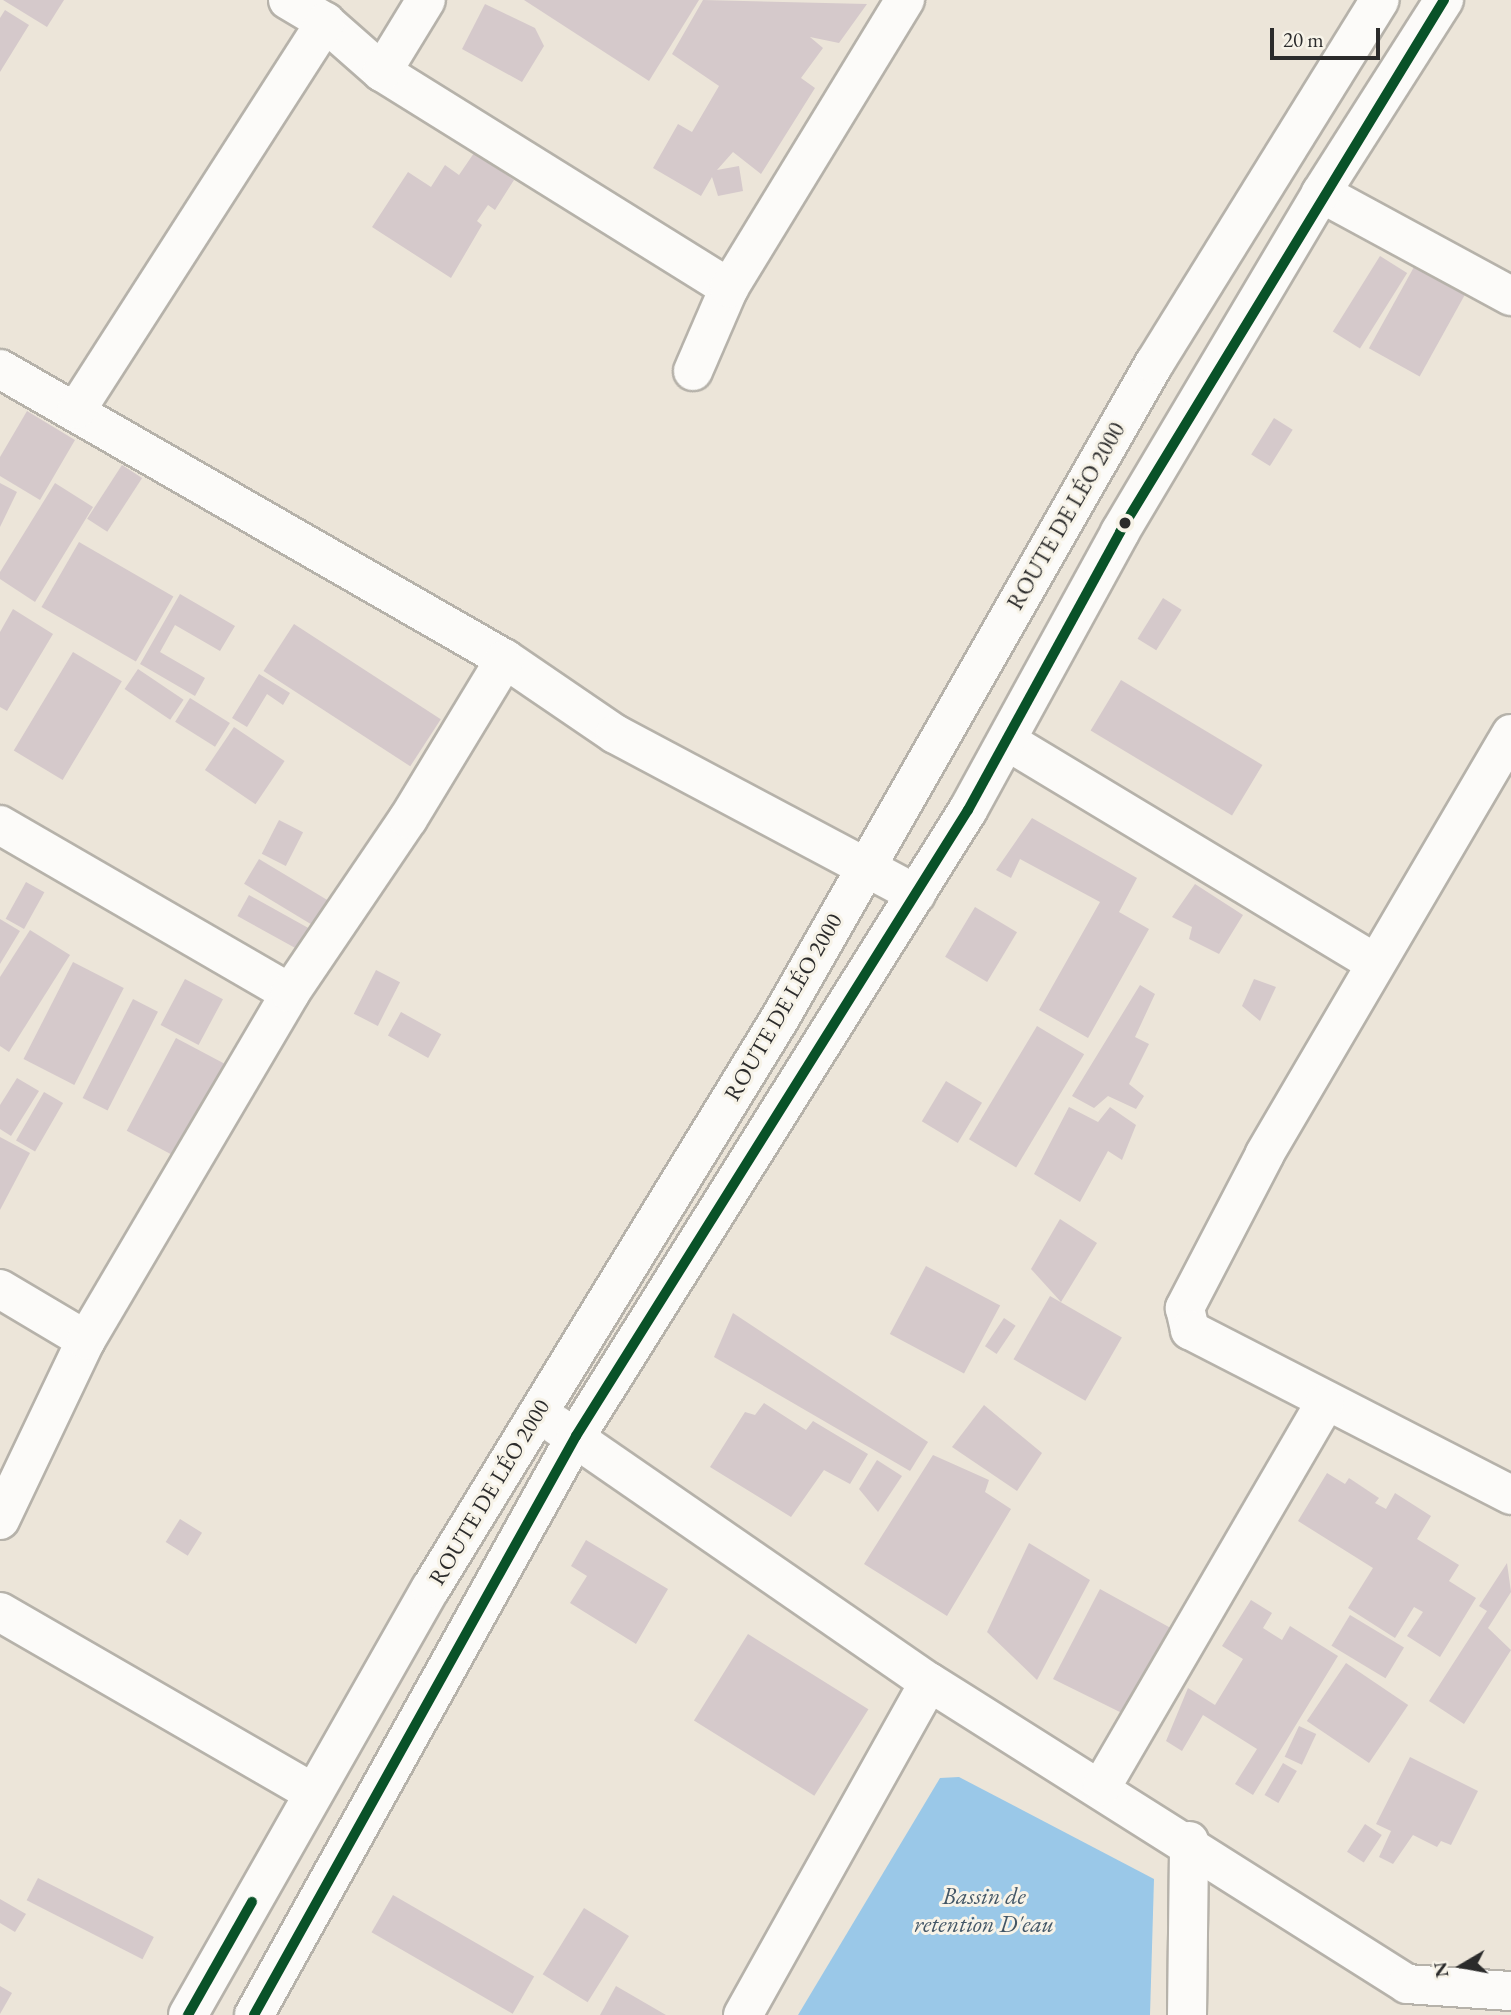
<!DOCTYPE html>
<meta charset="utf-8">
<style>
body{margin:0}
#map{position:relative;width:1511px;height:2015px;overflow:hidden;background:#ece5d9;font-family:"EB Garamond",serif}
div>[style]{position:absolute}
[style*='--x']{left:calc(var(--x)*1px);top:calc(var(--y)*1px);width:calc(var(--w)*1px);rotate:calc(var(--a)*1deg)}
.water>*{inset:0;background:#9ac8e8}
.building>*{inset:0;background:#d5c9cb;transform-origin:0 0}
.roads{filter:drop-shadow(2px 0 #b6b2aa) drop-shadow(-2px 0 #b6b2aa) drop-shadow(0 2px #b6b2aa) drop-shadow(0 -2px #b6b2aa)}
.minor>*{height:38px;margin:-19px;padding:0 19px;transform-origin:19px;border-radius:19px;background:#fcfbf9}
.bus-1>*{height:10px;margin:-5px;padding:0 5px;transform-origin:5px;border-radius:5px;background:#095228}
.dots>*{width:19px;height:19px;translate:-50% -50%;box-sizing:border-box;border:4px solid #f7f3e8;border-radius:50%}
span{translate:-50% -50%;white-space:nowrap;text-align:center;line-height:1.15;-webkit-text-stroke:6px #f7f3e8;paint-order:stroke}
.street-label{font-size:23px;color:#2b2b2b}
.water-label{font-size:24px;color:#425666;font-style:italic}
.north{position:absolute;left:1427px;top:1931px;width:70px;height:70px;-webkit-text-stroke:5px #f7f3e8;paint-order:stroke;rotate:260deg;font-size:19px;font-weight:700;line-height:28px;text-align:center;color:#2b2b2b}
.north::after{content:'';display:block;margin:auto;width:24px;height:32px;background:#2b2b2b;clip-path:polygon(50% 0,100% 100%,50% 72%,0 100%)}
.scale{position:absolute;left:1270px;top:28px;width:110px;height:32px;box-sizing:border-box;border:4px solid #2b2b2b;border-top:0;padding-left:9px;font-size:21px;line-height:24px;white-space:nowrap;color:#2b2b2b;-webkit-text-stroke:5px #f7f3e8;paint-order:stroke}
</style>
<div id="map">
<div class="water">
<div style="clip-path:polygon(959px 1777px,1154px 1879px,1150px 2015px,798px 2015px,940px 1778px)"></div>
</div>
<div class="building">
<div style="clip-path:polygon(3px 0,64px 0,47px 27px)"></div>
<div style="clip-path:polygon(524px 0,699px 0,649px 81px)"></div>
<div style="clip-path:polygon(703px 0,867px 4px,839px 43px,810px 37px,823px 48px,801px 78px,815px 88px,761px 174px,733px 152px,717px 170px,739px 166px,743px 191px,718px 196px,712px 177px,701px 196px,653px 168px,678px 124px,692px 132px,719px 86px,672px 54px)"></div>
<div style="clip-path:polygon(485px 4px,535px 28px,544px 46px,522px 82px,462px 49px)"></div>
<div style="clip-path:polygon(5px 10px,29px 25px,0 72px,0 18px)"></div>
<div style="clip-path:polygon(474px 153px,514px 180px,495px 210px,488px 205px,477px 221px,482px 225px,451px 278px,372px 227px,408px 172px,431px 187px,445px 165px,459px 175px)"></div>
<div style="left:1380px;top:256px;width:32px;height:89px;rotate:32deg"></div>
<div style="left:1414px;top:267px;width:58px;height:93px;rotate:29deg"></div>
<div style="clip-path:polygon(27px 411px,75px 440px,40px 500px,0 476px,0 457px)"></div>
<div style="left:1274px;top:418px;width:22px;height:43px;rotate:32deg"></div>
<div style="left:122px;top:465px;width:24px;height:64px;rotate:33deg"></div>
<div style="clip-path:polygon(0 483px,17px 492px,0 527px)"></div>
<div style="clip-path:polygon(55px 483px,93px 507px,35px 602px,0 579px,0 572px)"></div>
<div style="left:79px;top:542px;width:109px;height:75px;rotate:30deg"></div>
<div style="clip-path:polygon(180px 594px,235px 626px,220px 651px,175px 625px,160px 652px,205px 678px,195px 696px,140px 664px)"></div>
<div style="left:1163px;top:598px;width:22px;height:48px;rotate:32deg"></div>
<div style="clip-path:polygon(13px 609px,53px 634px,7px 711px,0 707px,0 632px)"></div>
<div style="left:294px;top:624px;width:175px;height:56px;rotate:33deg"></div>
<div style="left:73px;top:652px;width:57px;height:115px;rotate:31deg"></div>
<div style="left:138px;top:669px;width:55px;height:24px;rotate:34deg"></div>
<div style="clip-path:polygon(259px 674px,290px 693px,283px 705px,267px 694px,247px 727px,232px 718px)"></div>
<div style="left:1121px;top:680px;width:165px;height:59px;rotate:31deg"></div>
<div style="left:190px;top:698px;width:47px;height:28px;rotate:32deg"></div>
<div style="left:234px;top:727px;width:61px;height:52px;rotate:34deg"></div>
<div style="clip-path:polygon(1032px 818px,1137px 878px,1119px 912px,1149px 929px,1088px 1038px,1039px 1010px,1100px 902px,1020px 859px,1011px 878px,996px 870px)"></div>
<div style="left:279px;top:820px;width:27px;height:38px;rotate:27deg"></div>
<div style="left:259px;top:859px;width:85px;height:29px;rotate:31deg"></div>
<div style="left:26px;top:882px;width:21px;height:42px;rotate:29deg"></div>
<div style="clip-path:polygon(1195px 884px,1243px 915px,1219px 954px,1189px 939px,1192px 927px,1172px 917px)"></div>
<div style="left:249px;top:895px;width:74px;height:24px;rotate:29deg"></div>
<div style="left:975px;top:907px;width:49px;height:58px;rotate:31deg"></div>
<div style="clip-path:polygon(0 919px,20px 931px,0 964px)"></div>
<div style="clip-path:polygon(30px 930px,70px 955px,9px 1052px,0 1046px,0 977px)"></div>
<div style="left:73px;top:962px;width:57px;height:109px;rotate:27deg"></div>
<div style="left:376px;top:970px;width:27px;height:49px;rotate:27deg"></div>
<div style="left:185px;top:979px;width:43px;height:52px;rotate:28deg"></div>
<div style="clip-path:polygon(1254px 979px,1276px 987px,1260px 1021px,1242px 1006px)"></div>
<div style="clip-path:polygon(1140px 985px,1155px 994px,1135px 1037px,1149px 1044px,1129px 1084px,1144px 1096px,1136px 1109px,1108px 1096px,1094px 1108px,1072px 1096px)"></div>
<div style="left:133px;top:999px;width:28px;height:111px;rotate:27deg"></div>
<div style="left:401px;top:1012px;width:46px;height:27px;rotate:29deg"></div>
<div style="left:1037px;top:1026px;width:55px;height:132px;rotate:31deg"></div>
<div style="left:176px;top:1038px;width:55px;height:105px;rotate:28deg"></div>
<div style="clip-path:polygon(17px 1078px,39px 1091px,11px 1136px,0 1129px,0 1105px)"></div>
<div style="left:946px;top:1081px;width:42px;height:47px;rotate:31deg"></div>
<div style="left:44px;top:1092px;width:22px;height:56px;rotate:30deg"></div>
<div style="clip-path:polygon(1069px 1107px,1098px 1122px,1110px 1107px,1136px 1125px,1122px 1160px,1108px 1151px,1080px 1202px,1034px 1174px)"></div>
<div style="clip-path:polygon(0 1137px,30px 1153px,0 1210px)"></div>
<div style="clip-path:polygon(1060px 1219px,1097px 1243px,1061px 1302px,1031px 1269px)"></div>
<div style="left:926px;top:1266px;width:84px;height:77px;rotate:28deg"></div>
<div style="left:1050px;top:1296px;width:83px;height:73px;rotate:30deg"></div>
<div style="clip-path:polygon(733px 1313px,928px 1442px,910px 1471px,714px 1357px)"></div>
<div style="left:1004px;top:1318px;width:14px;height:34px;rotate:34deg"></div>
<div style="clip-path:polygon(764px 1403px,806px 1430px,813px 1421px,868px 1454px,850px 1484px,824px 1470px,791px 1517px,710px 1467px,745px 1412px,755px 1415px)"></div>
<div style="clip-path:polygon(984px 1405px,1042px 1453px,1017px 1491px,952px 1447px)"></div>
<div style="clip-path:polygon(933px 1455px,989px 1480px,985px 1492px,1011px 1509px,947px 1616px,864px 1564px)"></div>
<div style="clip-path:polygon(877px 1460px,902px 1476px,878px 1512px,859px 1489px)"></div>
<div style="clip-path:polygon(1327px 1473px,1345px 1484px,1349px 1478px,1379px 1498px,1375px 1503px,1386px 1509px,1395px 1493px,1431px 1516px,1417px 1539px,1459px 1565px,1449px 1581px,1476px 1598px,1440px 1657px,1407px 1636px,1423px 1612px,1414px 1607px,1395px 1638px,1348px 1608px,1373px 1568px,1298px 1521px)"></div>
<div style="left:180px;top:1519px;width:26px;height:27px;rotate:32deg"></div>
<div style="clip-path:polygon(586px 1540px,668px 1589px,636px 1644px,570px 1603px,587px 1576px,571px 1566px)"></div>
<div style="clip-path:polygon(1029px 1543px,1090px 1580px,1037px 1680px,987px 1632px)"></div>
<div style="clip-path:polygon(1507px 1563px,1511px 1592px,1488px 1628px,1511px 1650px,1464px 1724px,1429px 1701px,1487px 1611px,1479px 1606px)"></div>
<div style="clip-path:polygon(1100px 1589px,1187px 1637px,1132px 1718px,1053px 1679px)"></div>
<div style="clip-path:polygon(1251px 1600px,1272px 1613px,1263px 1628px,1282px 1640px,1290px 1626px,1338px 1656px,1253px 1795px,1235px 1784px,1257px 1749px,1203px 1715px,1182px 1751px,1166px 1741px,1188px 1688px,1215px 1705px,1243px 1659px,1222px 1646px)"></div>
<div style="left:1350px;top:1615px;width:63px;height:36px;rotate:31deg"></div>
<div style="left:748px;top:1634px;width:142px;height:102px;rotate:32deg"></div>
<div style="left:1346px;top:1663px;width:75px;height:70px;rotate:34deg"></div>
<div style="left:1299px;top:1726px;width:19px;height:34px;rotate:25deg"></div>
<div style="clip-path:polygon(1410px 1757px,1478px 1791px,1451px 1845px,1441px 1841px,1437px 1847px,1413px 1835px,1393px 1864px,1379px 1857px,1391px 1831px,1376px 1824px)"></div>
<div style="left:1283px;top:1763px;width:16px;height:37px;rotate:30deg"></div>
<div style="left:1365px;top:1824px;width:20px;height:33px;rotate:33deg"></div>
<div style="left:38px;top:1878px;width:130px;height:25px;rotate:27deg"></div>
<div style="left:393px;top:1895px;width:163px;height:43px;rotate:30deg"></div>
<div style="clip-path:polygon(0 1899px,26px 1914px,15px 1932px,0 1923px)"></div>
<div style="left:584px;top:1908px;width:53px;height:78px;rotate:32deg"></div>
<div style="clip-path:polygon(0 1986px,12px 1993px,0 2014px)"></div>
<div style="clip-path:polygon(616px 1986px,666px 2015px,600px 2015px)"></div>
</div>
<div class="roads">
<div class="minor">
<div style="--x:288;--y:0;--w:43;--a:30.7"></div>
<div style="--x:325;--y:22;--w:76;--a:41.3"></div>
<div style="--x:382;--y:72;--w:409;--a:31.9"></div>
<div style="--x:382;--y:72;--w:84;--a:-58.6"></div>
<div style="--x:1321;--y:193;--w:216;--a:28.5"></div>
<div style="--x:0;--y:369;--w:582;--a:29.87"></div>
<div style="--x:505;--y:659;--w:133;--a:34.3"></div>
<div style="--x:615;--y:734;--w:341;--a:28"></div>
<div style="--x:693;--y:371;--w:90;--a:-66.6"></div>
<div style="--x:729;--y:288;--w:338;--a:-58.6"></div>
<div style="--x:77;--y:409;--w:460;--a:-57.3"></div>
<div style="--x:1511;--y:734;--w:487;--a:120.4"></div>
<div style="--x:1265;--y:1154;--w:174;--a:117.5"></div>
<div style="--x:1185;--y:1308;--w:23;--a:77"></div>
<div style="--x:1190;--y:1330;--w:361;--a:27.2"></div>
<div style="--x:1007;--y:741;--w:428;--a:31.1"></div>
<div style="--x:0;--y:825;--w:335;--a:30.1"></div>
<div style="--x:0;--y:1289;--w:100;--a:30.7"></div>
<div style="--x:556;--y:1425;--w:453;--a:34.6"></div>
<div style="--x:929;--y:1682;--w:565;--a:32.28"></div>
<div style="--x:1407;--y:1984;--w:104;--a:3.9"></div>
<div style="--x:0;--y:1520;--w:199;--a:-64.5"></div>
<div style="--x:86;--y:1340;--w:403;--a:-59.5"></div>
<div style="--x:290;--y:993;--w:210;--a:-55.9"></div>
<div style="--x:408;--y:819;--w:187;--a:-58.8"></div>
<div style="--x:0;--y:1612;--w:362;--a:30"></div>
<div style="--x:1102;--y:1786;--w:442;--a:-59.8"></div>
<div style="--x:188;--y:2015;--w:491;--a:-60.4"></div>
<div style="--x:431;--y:1588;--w:666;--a:-58.51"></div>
<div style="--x:779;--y:1020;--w:756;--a:-60.25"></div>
<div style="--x:1154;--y:364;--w:428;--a:-58.2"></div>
<div style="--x:254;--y:2015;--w:663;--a:-60.92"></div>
<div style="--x:576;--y:1436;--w:739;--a:-57.95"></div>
<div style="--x:968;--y:810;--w:317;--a:-61.3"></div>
<div style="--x:1120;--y:532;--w:394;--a:-59.3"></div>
<div style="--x:1321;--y:193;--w:229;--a:-57.5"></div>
<div style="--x:743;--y:2015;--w:381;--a:-60.8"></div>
<div style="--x:1187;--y:2015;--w:174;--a:-89.3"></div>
</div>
</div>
<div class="bus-1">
<div style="--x:188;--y:2015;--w:130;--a:-60.5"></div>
<div style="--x:254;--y:2015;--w:663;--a:-60.92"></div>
<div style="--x:576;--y:1436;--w:739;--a:-57.95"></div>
<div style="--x:968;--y:810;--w:317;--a:-61.3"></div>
<div style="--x:1120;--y:532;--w:623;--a:-58.66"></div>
</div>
<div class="dots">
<div style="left:1125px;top:523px;background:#2b2b2b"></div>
</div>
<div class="street-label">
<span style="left:1066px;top:516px;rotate:-60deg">ROUTE DE LÉO 2000</span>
<span style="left:783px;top:1007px;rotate:-60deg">ROUTE DE LÉO 2000</span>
<span style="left:489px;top:1492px;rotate:-59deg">ROUTE DE LÉO 2000</span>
</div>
<div class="water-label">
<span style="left:984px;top:1910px">Bassin de<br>retention D'eau</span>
</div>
<div class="north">N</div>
<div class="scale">20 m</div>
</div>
